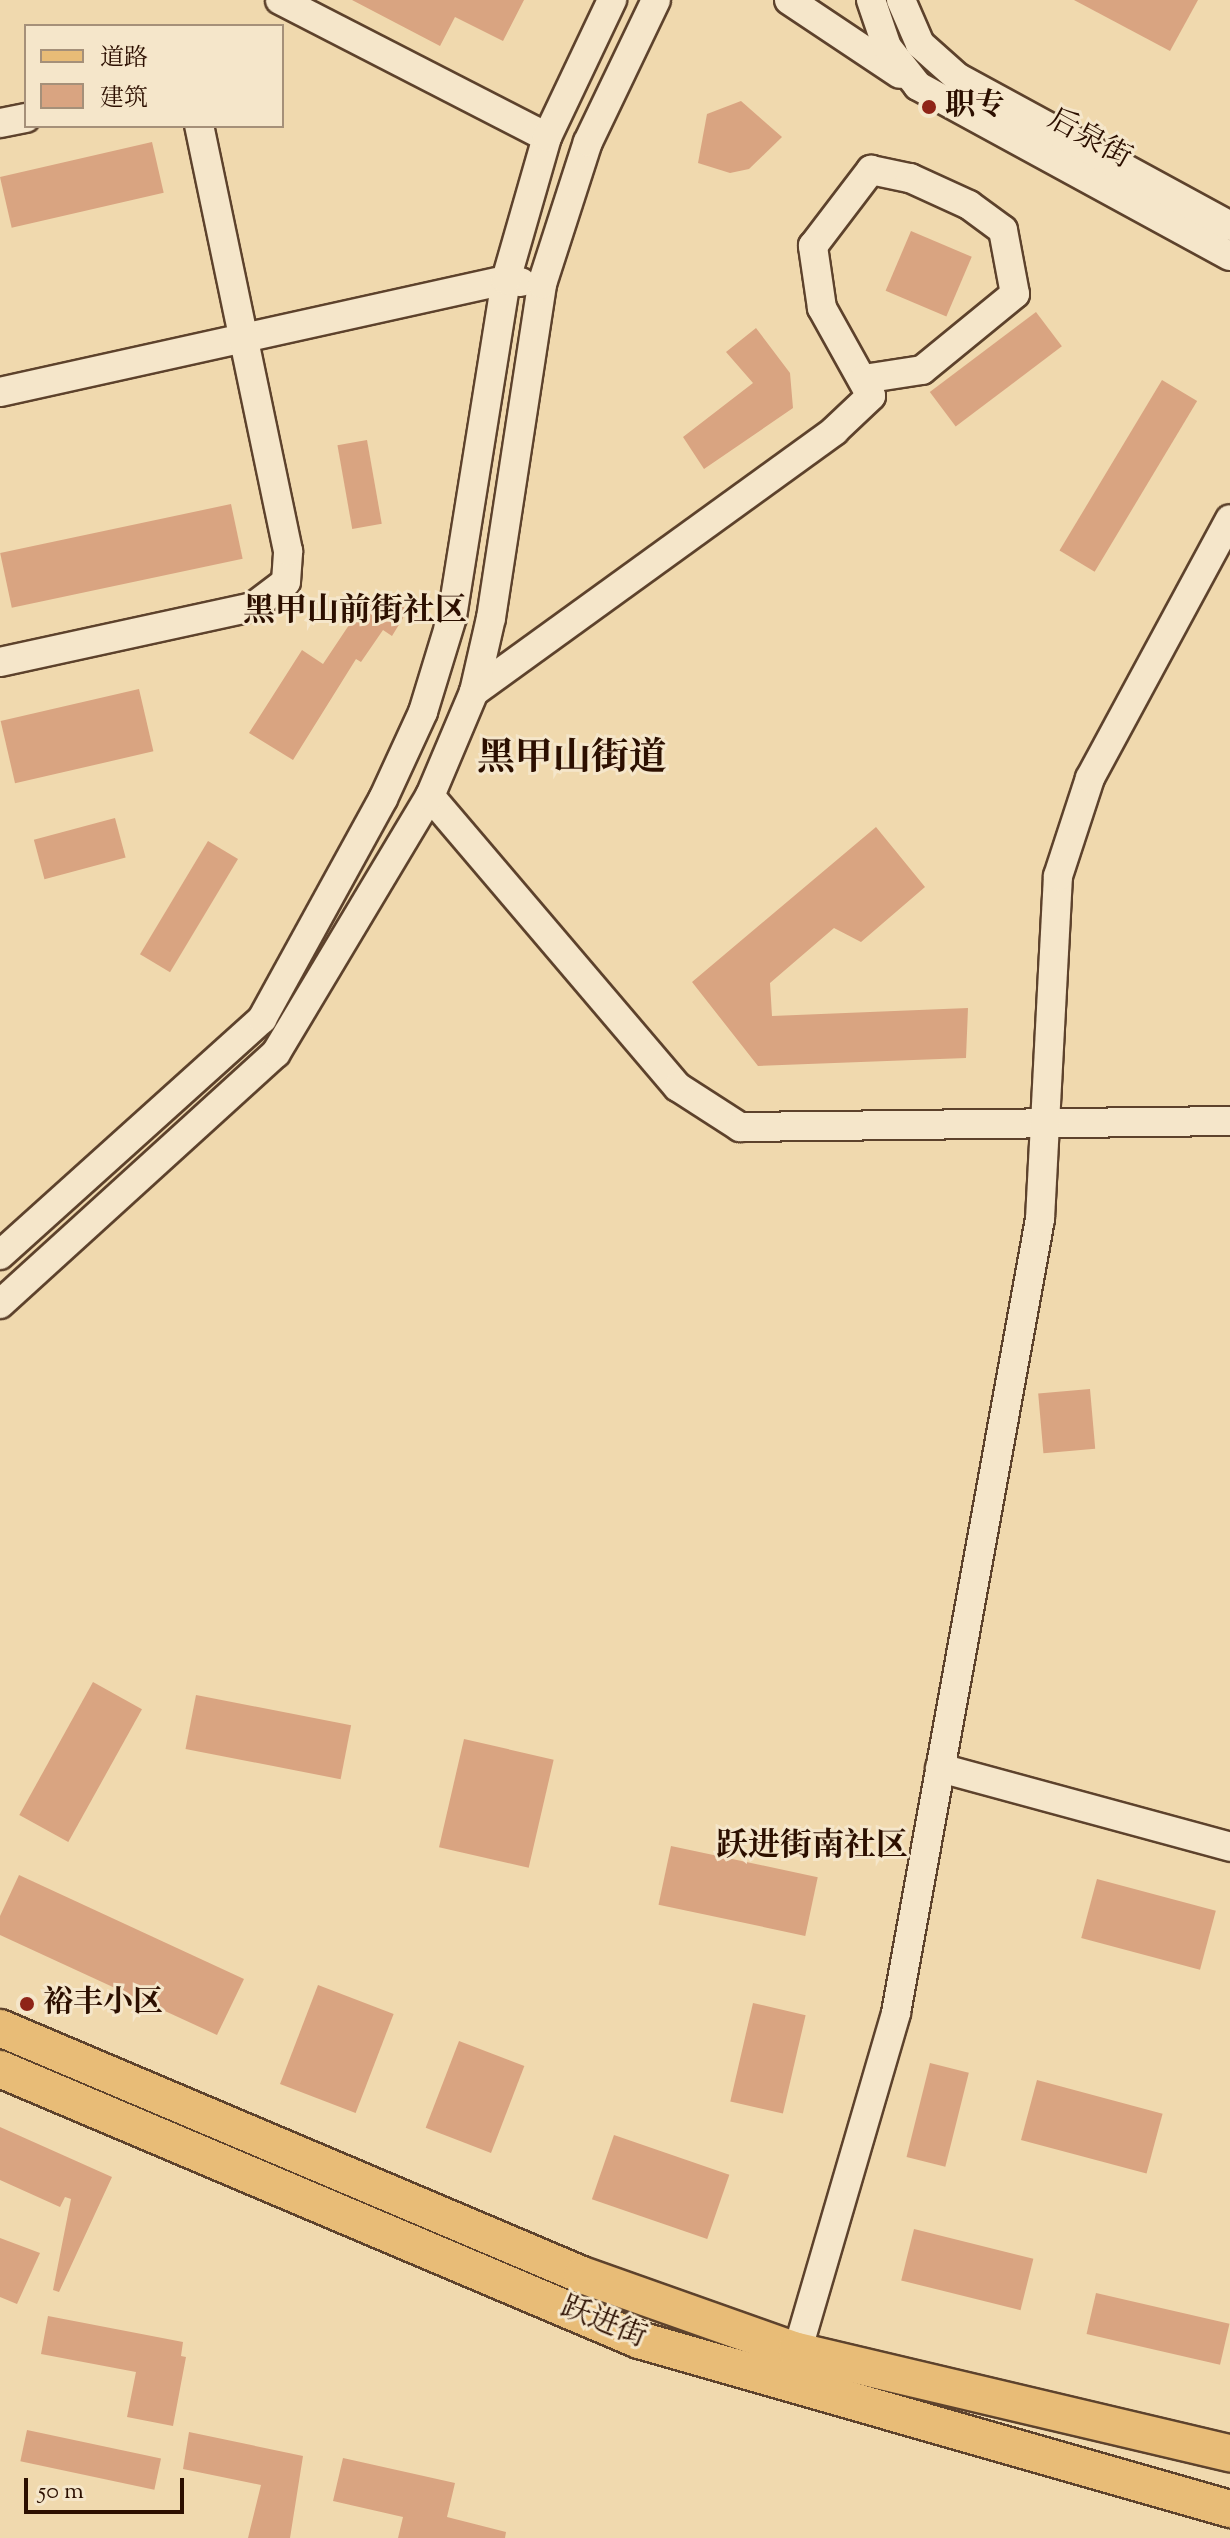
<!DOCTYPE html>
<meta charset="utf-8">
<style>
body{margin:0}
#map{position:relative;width:1230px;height:2538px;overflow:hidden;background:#f0d9ae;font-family:"Sorts Mill Goudy","Noto Serif SC",serif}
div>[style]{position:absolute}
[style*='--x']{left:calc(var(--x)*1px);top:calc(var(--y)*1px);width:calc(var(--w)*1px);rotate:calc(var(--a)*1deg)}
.building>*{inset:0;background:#d9a481;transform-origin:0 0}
.roads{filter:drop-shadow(2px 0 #5d422c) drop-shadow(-2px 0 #5d422c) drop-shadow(0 2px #5d422c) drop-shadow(0 -2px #5d422c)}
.minor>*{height:28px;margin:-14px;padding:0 14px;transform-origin:14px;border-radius:14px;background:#f5e6ca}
.major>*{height:36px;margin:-18px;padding:0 18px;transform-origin:18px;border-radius:18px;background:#e8bc77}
.dots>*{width:22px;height:22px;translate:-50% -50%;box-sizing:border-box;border:4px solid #f5e6ca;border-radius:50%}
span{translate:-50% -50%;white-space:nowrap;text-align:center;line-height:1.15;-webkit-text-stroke:6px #f5e6ca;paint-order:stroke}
.poi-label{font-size:30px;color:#2c0f00;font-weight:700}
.left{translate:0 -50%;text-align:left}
.street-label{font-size:30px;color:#2c0f00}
.neighbourhood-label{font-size:32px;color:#2c0f00;font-weight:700}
.district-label{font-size:38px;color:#2c0f00;font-weight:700}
.legend{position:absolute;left:24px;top:24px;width:260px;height:104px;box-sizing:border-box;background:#f5e6ca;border:2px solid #a59079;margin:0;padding:10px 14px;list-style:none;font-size:24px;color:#2c0f00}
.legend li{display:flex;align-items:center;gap:16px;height:40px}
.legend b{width:40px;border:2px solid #a59079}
.scale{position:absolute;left:24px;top:2478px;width:160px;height:36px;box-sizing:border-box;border:4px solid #2c0f00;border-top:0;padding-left:10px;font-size:24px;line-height:28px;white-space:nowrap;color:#2c0f00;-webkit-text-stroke:6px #f5e6ca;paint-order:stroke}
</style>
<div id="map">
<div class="building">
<div style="clip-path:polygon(352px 0,524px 0,503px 41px,455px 17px,440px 46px)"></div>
<div style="clip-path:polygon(1074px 0,1198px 0,1170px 51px)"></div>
<div style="clip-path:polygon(741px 101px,782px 137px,749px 169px,730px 173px,698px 163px,707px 114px)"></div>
<div style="left:152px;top:142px;width:52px;height:156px;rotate:77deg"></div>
<div style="left:911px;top:231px;width:66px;height:65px;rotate:23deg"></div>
<div style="left:1036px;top:312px;width:43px;height:133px;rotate:53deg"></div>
<div style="clip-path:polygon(756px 328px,790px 373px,793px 408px,704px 469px,683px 437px,753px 383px,726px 352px)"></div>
<div style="left:1162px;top:380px;width:41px;height:199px;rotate:31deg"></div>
<div style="left:367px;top:440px;width:85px;height:30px;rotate:80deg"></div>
<div style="left:231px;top:504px;width:56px;height:236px;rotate:78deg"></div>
<div style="clip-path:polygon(379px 592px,408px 610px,392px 636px,383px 630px,361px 662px,356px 659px,293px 760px,249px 733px,302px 650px,323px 664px,357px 613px,363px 617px)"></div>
<div style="left:139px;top:689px;width:64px;height:142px;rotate:77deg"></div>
<div style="left:115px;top:818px;width:41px;height:84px;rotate:75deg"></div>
<div style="clip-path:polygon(876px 827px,925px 887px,861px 942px,834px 928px,770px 983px,772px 1016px,968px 1008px,966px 1058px,758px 1066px,692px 982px)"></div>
<div style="left:208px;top:841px;width:35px;height:132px;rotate:31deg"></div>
<div style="left:1090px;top:1389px;width:60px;height:52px;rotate:85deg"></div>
<div style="left:93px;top:1682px;width:56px;height:152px;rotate:29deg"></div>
<div style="left:196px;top:1695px;width:158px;height:55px;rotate:11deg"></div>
<div style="left:464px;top:1739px;width:92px;height:111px;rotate:13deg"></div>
<div style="left:671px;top:1846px;width:150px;height:60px;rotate:12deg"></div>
<div style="clip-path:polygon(19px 1875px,244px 1979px,217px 2035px,0 1935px,0 1916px)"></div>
<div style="left:1097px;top:1879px;width:123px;height:61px;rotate:15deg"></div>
<div style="left:318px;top:1985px;width:81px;height:106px;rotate:21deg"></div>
<div style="left:753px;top:2003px;width:54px;height:101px;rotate:13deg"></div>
<div style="left:459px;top:2041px;width:70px;height:93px;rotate:21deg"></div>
<div style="left:930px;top:2063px;width:40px;height:97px;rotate:14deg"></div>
<div style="left:1037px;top:2080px;width:130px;height:62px;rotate:15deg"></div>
<div style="clip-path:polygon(0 2127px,112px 2177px,59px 2292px,53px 2290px,71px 2199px,65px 2197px,60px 2207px,0 2180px)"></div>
<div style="left:614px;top:2135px;width:122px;height:68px;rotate:19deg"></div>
<div style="left:914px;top:2229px;width:123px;height:53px;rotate:14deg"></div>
<div style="clip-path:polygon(0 2238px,40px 2253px,17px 2304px,0 2297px)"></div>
<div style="left:1096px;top:2293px;width:137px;height:42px;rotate:13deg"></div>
<div style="clip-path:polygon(48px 2316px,183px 2342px,181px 2356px,186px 2357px,173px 2426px,127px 2417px,136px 2372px,41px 2354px)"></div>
<div style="left:27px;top:2430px;width:137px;height:32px;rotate:12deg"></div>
<div style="clip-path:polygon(189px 2432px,303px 2456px,290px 2538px,248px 2538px,261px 2485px,183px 2469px)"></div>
<div style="clip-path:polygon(343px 2458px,455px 2483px,447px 2517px,506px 2532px,505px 2538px,398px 2538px,403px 2517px,333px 2501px)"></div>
</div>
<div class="roads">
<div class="minor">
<div style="--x:280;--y:0;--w:300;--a:27.2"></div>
<div style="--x:789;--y:0;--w:133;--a:33.7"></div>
<div style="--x:871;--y:0;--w:50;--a:71.2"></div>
<div style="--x:887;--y:47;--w:50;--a:51.5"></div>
<div style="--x:918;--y:86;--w:355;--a:28.6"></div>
<div style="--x:901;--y:0;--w:48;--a:66.6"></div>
<div style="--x:920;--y:44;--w:50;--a:41.7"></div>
<div style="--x:957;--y:77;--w:311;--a:28.6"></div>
<div style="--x:0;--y:123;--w:26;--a:-11"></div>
<div style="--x:0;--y:392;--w:518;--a:-12.48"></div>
<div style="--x:506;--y:280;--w:15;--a:8"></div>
<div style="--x:0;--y:662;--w:259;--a:-12.3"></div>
<div style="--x:253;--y:607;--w:41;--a:-37.1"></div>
<div style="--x:286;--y:582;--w:31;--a:-86"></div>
<div style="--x:288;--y:551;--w:434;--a:-101.8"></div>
<div style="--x:474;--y:692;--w:445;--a:-35.9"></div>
<div style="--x:834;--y:431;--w:51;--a:-43.4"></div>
<div style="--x:871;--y:396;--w:101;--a:-119.1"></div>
<div style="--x:822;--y:308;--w:63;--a:-98.3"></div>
<div style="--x:813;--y:246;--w:96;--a:-52.7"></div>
<div style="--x:871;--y:170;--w:40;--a:12"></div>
<div style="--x:910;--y:178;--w:65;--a:24.6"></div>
<div style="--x:969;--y:205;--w:42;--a:36.3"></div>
<div style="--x:1003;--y:230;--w:65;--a:79.4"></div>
<div style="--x:1015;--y:294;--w:120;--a:140.7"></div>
<div style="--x:922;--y:370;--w:59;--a:171.2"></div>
<div style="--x:430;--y:796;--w:382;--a:49.6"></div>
<div style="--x:678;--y:1087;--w:74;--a:32.8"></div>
<div style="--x:740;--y:1127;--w:490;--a:-0.7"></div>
<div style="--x:0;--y:1255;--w:353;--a:-42"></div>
<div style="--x:262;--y:1019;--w:251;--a:-61.2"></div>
<div style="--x:383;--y:799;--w:96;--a:-65.3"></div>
<div style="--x:423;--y:712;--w:99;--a:-73"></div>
<div style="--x:452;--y:617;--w:341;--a:-80.9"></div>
<div style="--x:506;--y:280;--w:149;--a:-74"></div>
<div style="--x:547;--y:137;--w:152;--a:-64.6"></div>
<div style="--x:0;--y:1304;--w:373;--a:-42.3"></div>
<div style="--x:276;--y:1053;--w:300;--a:-59.1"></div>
<div style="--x:430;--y:796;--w:113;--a:-67.1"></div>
<div style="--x:474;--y:692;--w:76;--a:-77.1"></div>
<div style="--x:491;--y:618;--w:338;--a:-81.3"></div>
<div style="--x:542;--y:284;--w:149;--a:-72.1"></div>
<div style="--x:588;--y:142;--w:157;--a:-64.4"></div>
<div style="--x:940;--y:1768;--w:301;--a:15.2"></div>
<div style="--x:792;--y:2369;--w:371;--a:-73.7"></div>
<div style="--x:896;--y:2013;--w:807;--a:-79.72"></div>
<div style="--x:1040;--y:1219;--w:343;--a:-87"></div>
<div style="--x:1058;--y:876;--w:103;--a:-71.9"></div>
<div style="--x:1090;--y:778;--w:294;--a:-61.6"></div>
</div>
<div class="major">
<div style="--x:0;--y:2028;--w:632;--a:23"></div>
<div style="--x:582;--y:2275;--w:228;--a:19.5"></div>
<div style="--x:797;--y:2351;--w:445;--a:13.3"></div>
<div style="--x:0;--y:2069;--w:694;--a:22.98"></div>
<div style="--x:639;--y:2340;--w:615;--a:15.96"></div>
</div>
</div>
<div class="dots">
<div style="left:929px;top:107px;background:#8f2418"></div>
<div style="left:27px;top:2004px;background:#8f2418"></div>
</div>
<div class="poi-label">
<span class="left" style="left:945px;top:107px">职专</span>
<span class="left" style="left:43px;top:2004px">裕丰小区</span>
</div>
<div class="street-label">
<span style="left:1089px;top:140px;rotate:29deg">后泉街</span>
<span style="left:603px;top:2324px;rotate:22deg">跃进街</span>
</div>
<div class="neighbourhood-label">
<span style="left:355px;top:612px">黑甲山前街社区</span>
<span style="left:812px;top:1847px">跃进街南社区</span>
</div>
<div class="district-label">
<span style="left:572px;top:761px">黑甲山街道</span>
</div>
<ul class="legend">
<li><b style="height:10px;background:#e8bc77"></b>道路</li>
<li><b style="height:22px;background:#d9a481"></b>建筑</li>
</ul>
<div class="scale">50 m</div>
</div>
